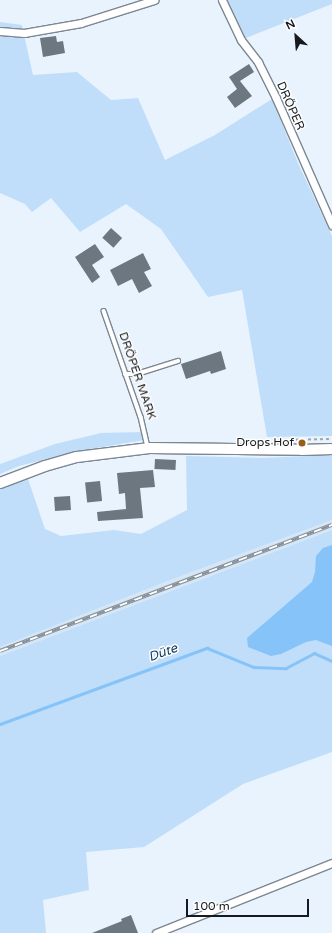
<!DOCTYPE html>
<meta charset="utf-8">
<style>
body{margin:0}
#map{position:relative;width:332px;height:933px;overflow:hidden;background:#e8f3fe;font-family:"Varela Round",sans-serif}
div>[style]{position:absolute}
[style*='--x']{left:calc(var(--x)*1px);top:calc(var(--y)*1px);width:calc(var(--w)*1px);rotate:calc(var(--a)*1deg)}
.built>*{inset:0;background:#d5e7f7}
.green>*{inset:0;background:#c0def9}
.water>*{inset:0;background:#86c3f9}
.stream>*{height:2.5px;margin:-1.25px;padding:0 1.25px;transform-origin:1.25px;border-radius:1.25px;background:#86c3f9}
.building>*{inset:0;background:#6d7780;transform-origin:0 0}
.path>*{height:1.5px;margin-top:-0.75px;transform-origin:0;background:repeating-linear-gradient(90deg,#9da6ae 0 3px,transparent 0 6px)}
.roads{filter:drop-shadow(1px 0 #7d8791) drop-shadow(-1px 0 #7d8791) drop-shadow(0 1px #7d8791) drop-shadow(0 -1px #7d8791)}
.lane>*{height:3.5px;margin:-1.75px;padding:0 1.75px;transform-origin:1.75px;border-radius:1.75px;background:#fff}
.street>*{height:7px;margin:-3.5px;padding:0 3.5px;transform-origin:3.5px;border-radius:3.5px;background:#fff}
.secondary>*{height:10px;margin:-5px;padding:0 5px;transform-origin:5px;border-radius:5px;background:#fff}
.rail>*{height:4px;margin-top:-2px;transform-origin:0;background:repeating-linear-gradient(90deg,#fff 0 8px,#888f97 0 16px);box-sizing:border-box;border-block:1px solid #888f97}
.dots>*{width:11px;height:11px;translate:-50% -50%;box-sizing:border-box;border:2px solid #fff;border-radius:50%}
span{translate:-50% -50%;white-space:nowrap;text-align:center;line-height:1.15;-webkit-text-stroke:3px #fff;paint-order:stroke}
.street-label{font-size:12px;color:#161a1e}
.poi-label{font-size:12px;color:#161a1e}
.right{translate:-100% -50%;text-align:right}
.water-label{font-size:13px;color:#0d3b5e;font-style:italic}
.north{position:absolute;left:276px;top:16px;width:40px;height:40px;-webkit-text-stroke:3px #fff;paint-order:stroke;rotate:334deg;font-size:11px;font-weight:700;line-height:16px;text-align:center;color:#161a1e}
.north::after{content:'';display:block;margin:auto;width:14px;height:18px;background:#161a1e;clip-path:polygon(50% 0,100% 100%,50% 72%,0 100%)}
.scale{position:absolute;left:186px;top:899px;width:123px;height:18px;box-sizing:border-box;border:2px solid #161a1e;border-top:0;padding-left:5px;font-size:12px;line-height:14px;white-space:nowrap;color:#161a1e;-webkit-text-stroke:3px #fff;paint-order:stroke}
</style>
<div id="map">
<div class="built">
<div style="clip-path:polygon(332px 520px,332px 530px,0 656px,0 647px,173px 579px)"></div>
</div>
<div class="green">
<div style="clip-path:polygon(222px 0,332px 0,332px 4px,241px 40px)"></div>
<div style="clip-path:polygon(0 22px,22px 25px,23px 30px,0 29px)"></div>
<div style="clip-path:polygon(0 33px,24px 35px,33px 75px,77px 72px,111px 100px,138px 98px,165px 160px,215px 135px,272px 99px,298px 163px,332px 236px,332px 436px,267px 437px,242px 290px,208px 297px,161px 229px,126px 204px,80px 232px,51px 198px,32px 212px,25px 204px,0 193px)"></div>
<div style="clip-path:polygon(143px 432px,144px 440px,79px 451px,19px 466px,0 474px,0 464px,55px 444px,101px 433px)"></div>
<div style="clip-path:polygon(332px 455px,332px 520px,173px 579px,0 647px,0 489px,28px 479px,45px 529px,61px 536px,114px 530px,141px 534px,187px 510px,186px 456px,261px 458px)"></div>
<div style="clip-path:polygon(332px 530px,332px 752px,243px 784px,144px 847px,86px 852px,89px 890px,43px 900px,46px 933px,0 933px,0 656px)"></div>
</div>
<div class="water">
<div style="clip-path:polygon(332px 545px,332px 646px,316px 640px,306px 642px,281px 654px,271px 656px,248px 647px,247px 638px,312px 582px,315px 572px,316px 556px,323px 548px)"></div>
</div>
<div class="stream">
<div style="--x:0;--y:724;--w:221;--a:-20.2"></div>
<div style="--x:207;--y:648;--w:51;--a:22"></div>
<div style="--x:254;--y:667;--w:32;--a:2"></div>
<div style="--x:286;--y:668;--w:32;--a:-28"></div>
<div style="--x:314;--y:653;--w:20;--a:24"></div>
</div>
<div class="building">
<div style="clip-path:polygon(56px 36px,57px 42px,63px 41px,65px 53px,43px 57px,40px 38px)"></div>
<div style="clip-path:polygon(249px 64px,254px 72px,240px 81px,252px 96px,235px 108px,227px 97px,237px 89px,229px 77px)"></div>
<div style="left:111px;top:228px;width:15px;height:13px;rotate:42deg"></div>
<div style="clip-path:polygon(95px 244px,104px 257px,92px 265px,100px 277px,92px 283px,75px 257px)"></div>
<div style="clip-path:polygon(143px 253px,151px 269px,144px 272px,152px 286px,139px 293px,132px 279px,118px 286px,110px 270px)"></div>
<div style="clip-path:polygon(221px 351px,226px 369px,211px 374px,210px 371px,186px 379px,181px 364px)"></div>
<div style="left:155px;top:459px;width:21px;height:10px;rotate:3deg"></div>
<div style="clip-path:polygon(153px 470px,155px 487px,140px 488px,143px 518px,98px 521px,97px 512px,126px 509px,125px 493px,119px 494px,117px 473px)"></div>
<div style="left:100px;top:481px;width:20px;height:15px;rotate:84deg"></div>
<div style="left:70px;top:496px;width:14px;height:16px;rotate:86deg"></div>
<div style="clip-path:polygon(131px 915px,138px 933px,92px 933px,122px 921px,121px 919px)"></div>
</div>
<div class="path">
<div style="--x:278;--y:440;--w:54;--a:-1.1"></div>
</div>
<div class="roads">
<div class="lane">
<div style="--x:104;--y:311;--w:112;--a:70.8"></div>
<div style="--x:141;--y:417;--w:31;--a:77"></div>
<div style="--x:125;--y:374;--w:12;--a:0"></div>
<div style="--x:137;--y:374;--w:43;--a:-17.6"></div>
</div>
<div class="street">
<div style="--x:222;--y:0;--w:44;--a:64.6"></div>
<div style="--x:241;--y:40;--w:28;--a:52"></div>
<div style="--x:258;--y:62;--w:40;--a:63.4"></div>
<div style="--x:276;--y:98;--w:139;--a:66.2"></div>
<div style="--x:0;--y:31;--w:24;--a:5"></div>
<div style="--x:24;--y:33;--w:58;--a:-10"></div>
<div style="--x:81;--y:23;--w:77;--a:-17.5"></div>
<div style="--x:156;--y:933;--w:189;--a:-21.7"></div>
</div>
<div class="secondary">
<div style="--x:0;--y:483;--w:48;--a:-20.7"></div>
<div style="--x:45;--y:466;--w:33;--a:-16"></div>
<div style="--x:77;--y:457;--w:73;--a:-7.1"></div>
<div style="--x:149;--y:448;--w:153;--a:0.7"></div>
<div style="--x:302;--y:450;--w:30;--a:-2"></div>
</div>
</div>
<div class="rail">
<div style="--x:0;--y:651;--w:355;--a:-20.8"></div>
</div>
<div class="dots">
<div style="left:302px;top:443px;background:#965e18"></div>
</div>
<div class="street-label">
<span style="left:290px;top:106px;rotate:66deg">DRÖPER</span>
<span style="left:137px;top:376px;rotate:71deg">DRÖPER MARK</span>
</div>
<div class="poi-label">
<span class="right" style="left:294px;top:443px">Drops Hof</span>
</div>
<div class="water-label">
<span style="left:163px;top:653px;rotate:-20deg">Düte</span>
</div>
<div class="north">N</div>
<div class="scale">100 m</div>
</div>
